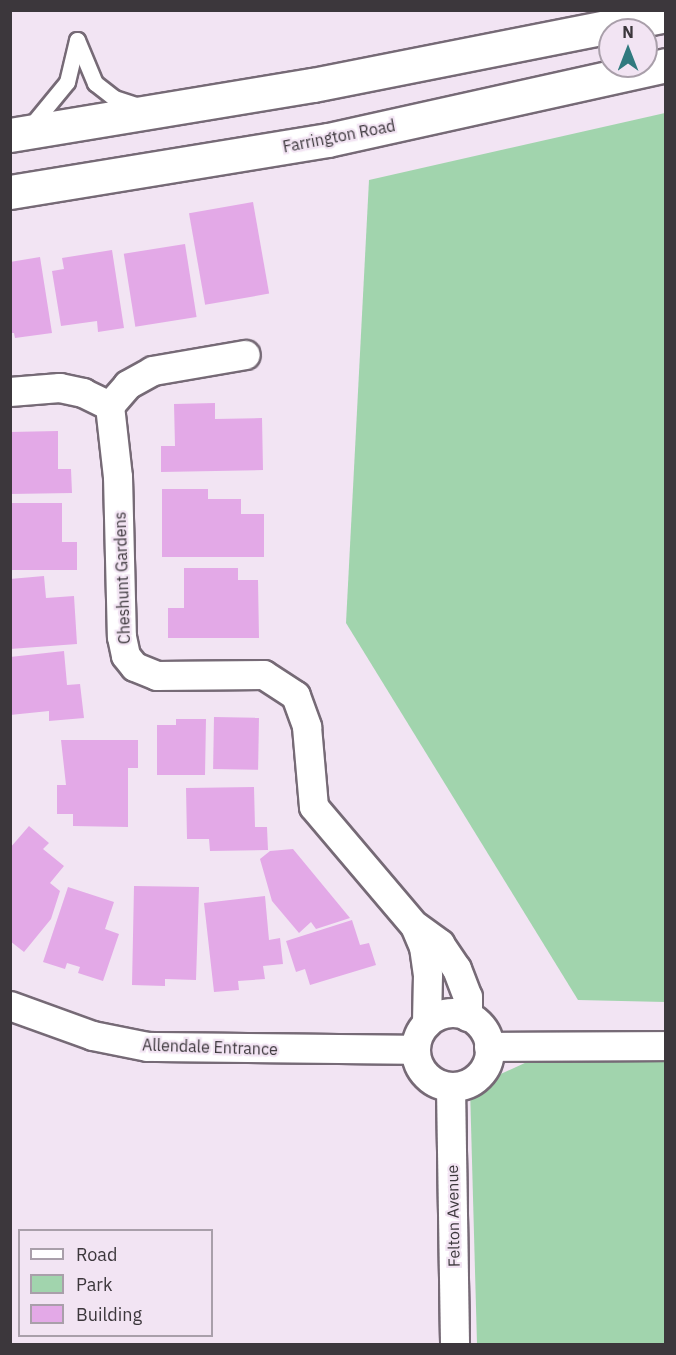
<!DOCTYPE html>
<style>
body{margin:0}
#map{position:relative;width:676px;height:1355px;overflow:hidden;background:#f2e4f3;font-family:"IBM Plex Sans",sans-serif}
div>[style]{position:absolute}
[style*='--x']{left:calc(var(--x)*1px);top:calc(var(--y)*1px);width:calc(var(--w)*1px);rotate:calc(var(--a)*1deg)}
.green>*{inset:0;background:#a1d4ad}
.building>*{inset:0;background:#e3a9e7;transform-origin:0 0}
.roads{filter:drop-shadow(2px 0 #766a76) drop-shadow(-2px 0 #766a76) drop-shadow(0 2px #766a76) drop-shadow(0 -2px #766a76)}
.service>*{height:15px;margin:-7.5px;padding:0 7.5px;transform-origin:7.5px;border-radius:7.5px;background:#fff}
.minor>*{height:28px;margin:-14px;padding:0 14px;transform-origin:14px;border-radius:14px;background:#fff}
.minor>.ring{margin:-14px;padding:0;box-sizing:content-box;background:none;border:28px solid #fff;border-radius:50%}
.secondary>*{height:33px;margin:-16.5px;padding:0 16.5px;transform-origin:16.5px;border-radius:16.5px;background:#fff}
span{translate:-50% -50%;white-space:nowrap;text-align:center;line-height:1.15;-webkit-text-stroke:4.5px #f2e4f3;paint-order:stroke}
.street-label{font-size:16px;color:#3c373c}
.frame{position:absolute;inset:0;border:12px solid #3c373c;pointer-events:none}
.legend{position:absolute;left:18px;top:1229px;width:195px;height:108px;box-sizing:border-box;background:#f2e4f3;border:2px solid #a99faa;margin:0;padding:8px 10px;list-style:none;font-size:18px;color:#3c373c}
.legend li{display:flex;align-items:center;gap:12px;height:30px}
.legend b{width:30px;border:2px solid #a99faa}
.north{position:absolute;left:598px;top:18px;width:60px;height:60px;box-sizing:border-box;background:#f2e4f3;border:2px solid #a99faa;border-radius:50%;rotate:0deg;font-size:16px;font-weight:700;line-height:24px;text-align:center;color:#3c373c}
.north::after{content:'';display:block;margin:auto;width:21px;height:27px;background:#317a7f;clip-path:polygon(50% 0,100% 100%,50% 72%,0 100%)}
</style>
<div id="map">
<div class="green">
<div style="clip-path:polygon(665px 113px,665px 1002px,578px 1000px,346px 623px,369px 180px)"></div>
<div style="clip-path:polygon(665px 1060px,665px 1344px,477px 1344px,470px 1088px,527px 1062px)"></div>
</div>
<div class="building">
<div style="left:253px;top:202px;width:93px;height:65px;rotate:80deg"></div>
<div style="left:185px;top:244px;width:74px;height:62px;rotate:81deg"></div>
<div style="clip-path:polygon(112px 250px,124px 328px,98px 332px,97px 321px,61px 326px,52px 271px,64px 269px,62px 258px)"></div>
<div style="clip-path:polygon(40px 257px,52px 333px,15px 338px,14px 333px,10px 333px,10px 262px)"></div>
<div style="clip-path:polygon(215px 403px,215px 419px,262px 418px,263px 470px,161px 472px,161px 446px,175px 446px,174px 404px)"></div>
<div style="clip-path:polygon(58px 431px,58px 469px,71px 469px,72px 493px,10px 494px,10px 432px)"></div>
<div style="clip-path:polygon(162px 489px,208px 489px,208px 499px,241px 499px,241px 514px,264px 514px,264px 557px,162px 557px)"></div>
<div style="clip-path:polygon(10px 503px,62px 503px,62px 542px,77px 542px,77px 570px,10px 570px)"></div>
<div style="clip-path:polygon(184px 568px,238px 568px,238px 580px,258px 580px,259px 638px,168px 638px,168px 608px,184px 608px)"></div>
<div style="clip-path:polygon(44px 576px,46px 598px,74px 596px,77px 644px,10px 649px,10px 579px)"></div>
<div style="clip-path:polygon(64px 651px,67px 685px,80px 684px,84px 718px,49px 721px,49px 711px,10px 715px,10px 657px)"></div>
<div style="left:214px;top:717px;width:45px;height:52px;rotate:1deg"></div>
<div style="clip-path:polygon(176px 719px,206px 719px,205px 775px,157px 775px,157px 725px,176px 725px)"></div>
<div style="clip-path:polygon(61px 740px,138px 740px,138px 768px,128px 768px,128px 827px,73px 826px,73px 814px,57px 814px,57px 785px,66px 785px)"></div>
<div style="clip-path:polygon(254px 787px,255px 827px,267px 827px,268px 850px,210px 851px,209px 839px,187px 839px,186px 788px)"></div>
<div style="clip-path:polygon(29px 826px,49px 843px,43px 849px,64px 866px,50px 883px,60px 891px,51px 919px,24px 952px,10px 941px,10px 848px)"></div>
<div style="clip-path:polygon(293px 849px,350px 918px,316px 929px,311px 922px,299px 933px,272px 901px,260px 859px,270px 851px)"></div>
<div style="clip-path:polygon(134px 886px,199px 887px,196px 980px,165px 979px,165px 986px,132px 985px)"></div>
<div style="clip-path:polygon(68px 887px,114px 902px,105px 929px,119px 934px,103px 981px,78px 973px,80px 967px,67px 963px,65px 969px,43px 962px)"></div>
<div style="clip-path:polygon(265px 896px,269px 940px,280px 938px,283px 964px,263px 966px,265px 979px,238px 981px,239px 990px,214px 992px,204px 903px)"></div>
<div style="clip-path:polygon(352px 920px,360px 945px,369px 943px,376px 965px,310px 985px,305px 969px,296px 972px,286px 941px)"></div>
</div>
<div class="roads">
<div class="service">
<div style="--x:77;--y:40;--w:47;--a:67.3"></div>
<div style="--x:95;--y:83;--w:24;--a:38"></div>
<div style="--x:114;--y:98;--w:25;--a:18"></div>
<div style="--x:30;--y:127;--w:58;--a:-50.6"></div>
<div style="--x:67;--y:82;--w:43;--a:-76.6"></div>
</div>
<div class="minor">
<div style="--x:10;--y:392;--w:50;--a:-4.6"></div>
<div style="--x:60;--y:388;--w:24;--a:12"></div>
<div style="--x:83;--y:393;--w:30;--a:26"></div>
<div style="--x:110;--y:406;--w:71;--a:83.6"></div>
<div style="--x:118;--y:477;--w:160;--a:88.6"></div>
<div style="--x:122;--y:637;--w:19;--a:78"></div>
<div style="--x:126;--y:656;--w:14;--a:51"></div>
<div style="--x:135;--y:667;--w:24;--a:22"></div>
<div style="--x:157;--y:676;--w:107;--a:-0.5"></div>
<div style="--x:264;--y:675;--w:38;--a:33"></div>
<div style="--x:296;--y:696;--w:33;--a:70"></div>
<div style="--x:307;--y:727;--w:80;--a:85"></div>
<div style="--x:314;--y:807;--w:156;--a:49.7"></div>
<div style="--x:415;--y:926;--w:23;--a:67"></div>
<div style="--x:424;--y:947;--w:28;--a:82"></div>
<div style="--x:428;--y:975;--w:49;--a:91.2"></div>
<div style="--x:110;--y:406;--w:28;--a:-49"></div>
<div style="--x:128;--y:385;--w:29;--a:-29"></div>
<div style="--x:153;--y:371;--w:94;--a:-9.8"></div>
<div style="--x:417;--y:927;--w:29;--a:36"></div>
<div style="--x:440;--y:944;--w:30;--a:56"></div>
<div style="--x:457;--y:969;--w:30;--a:69"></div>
<div style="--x:468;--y:997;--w:20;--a:90"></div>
<div style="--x:10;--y:1006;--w:88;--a:19.9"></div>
<div style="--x:93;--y:1036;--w:56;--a:11.3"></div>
<div style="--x:148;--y:1047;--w:268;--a:0.6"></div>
<div class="ring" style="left:416px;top:1013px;width:46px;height:46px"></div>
<div style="--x:489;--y:1047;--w:177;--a:-0.3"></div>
<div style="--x:451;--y:1087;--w:257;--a:89.1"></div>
</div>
<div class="secondary">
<div style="--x:10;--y:135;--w:307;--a:-9.4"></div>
<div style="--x:313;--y:85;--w:360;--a:-11.2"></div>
<div style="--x:10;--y:192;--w:322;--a:-9.3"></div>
<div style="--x:328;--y:140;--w:346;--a:-12.5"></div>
</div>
</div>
<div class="street-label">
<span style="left:339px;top:136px;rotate:-11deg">Farrington Road</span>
<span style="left:122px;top:578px;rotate:-92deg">Cheshunt Gardens</span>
<span style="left:210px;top:1047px;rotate:2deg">Allendale Entrance</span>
<span style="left:453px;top:1216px;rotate:-91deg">Felton Avenue</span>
</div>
<div class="frame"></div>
<ul class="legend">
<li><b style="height:8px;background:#fff"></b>Road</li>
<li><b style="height:16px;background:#a1d4ad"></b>Park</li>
<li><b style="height:16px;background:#e3a9e7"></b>Building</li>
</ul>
<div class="north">N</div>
</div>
